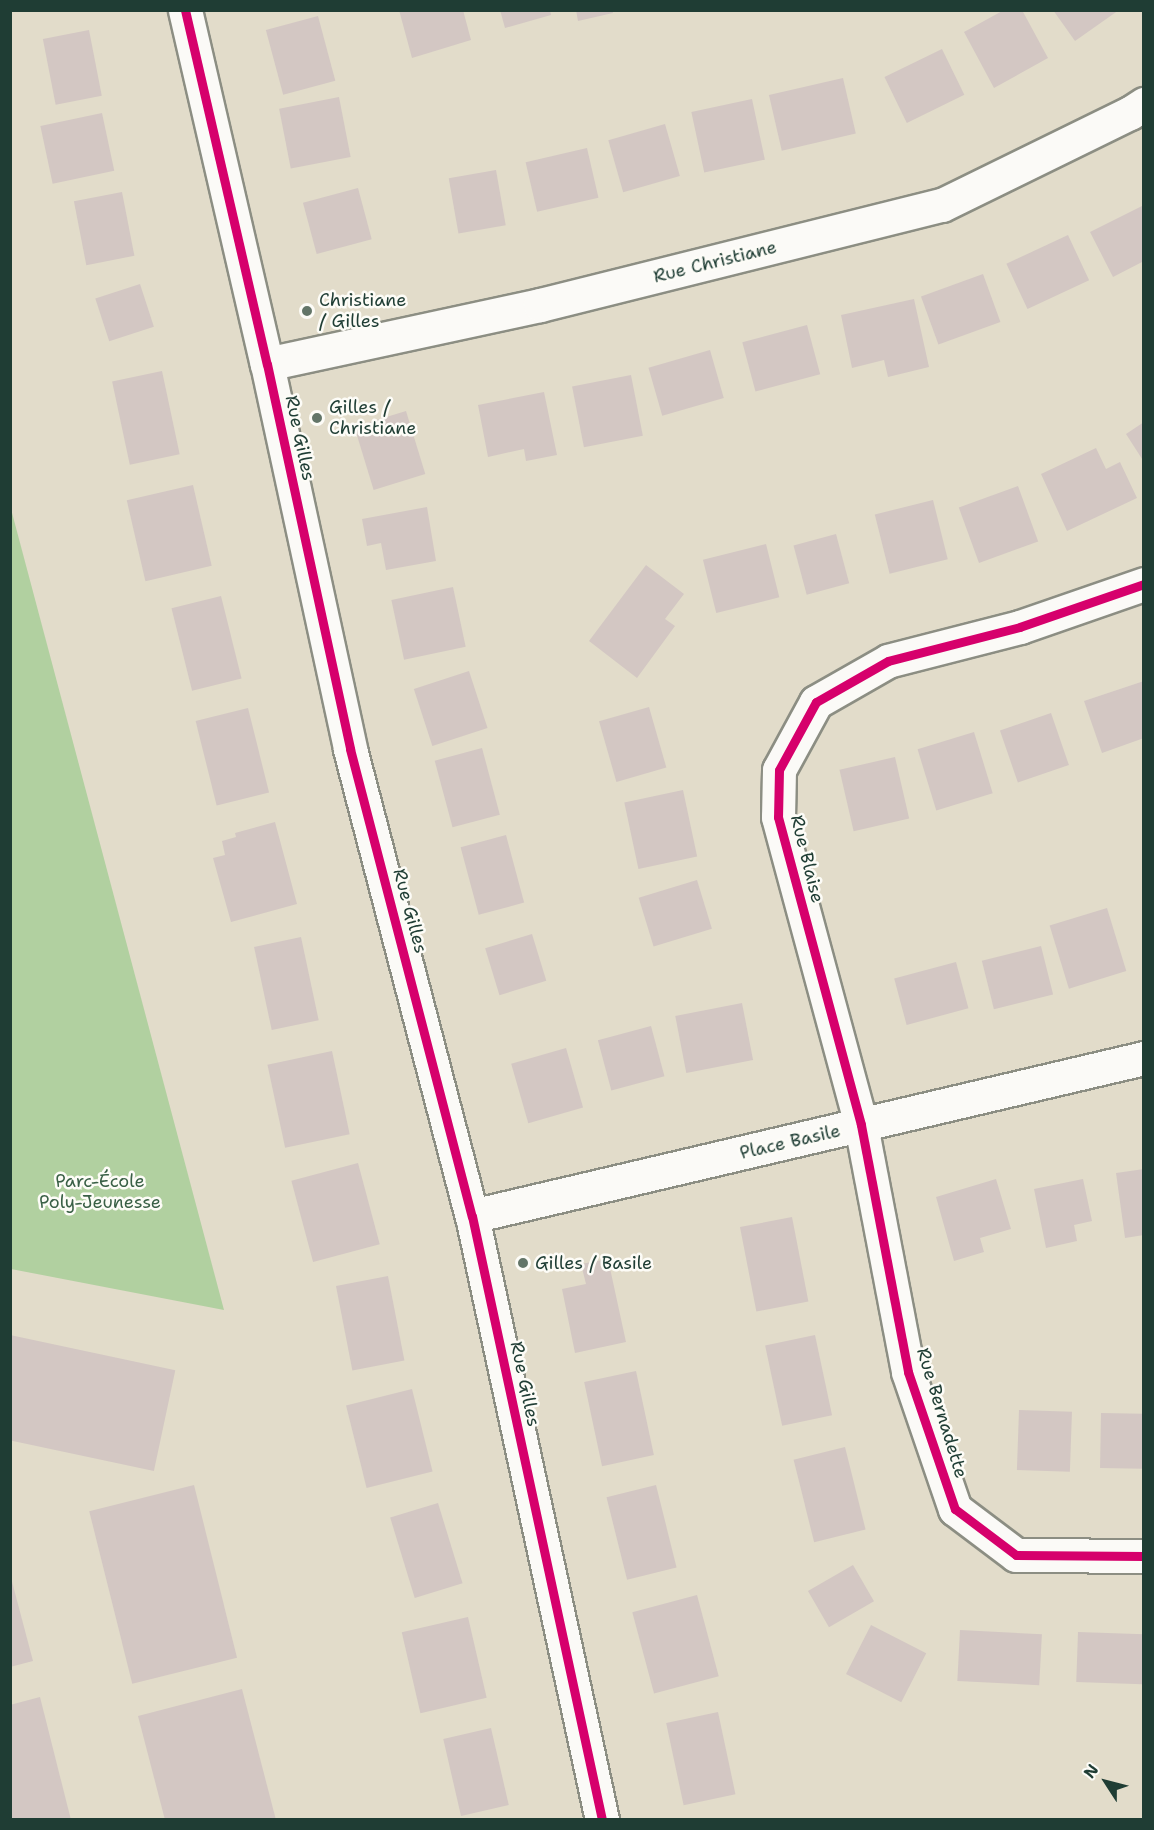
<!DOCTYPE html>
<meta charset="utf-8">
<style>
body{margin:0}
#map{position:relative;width:1154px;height:1830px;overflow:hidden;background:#e2dcca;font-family:"Shantell Sans",sans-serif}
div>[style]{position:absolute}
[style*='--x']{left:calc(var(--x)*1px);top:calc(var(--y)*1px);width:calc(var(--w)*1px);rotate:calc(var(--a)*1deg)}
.green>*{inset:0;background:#b1d0a0}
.building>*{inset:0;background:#d3c7c3;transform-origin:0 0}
.roads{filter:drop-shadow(2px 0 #8c8e83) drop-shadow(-2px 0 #8c8e83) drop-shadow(0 2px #8c8e83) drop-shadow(0 -2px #8c8e83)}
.minor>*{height:33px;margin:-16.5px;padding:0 16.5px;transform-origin:16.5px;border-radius:16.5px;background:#fbfaf7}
.cycleway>*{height:9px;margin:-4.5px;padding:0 4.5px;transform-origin:4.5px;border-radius:4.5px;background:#d6006c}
.dots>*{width:16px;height:16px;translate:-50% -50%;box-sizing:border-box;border:3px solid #fdfcf7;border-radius:50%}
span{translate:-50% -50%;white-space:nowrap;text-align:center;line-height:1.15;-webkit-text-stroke:5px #fdfcf7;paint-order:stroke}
.street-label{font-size:18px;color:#1f3d34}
.poi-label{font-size:18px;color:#1f3d34}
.left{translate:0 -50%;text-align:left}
.park-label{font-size:18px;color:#3a6046}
.frame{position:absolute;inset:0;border:12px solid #1f3d34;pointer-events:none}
.north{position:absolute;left:1076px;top:1752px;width:60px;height:60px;-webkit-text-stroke:4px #fdfcf7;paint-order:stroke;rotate:306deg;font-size:16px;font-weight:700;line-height:24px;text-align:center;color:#1f3d34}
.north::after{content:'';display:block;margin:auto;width:21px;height:27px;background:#1f3d34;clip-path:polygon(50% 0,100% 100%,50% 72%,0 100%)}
</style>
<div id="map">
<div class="green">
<div style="clip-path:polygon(10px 509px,11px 509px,224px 1310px,11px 1269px)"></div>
</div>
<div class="building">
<div style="clip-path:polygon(399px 10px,463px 10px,471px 40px,412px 58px)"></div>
<div style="clip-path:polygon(500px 10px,550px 10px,551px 15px,505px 28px)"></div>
<div style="clip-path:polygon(576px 10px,612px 10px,613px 13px,578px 21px)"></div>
<div style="clip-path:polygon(1004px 10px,1022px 10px,1048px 58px,994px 88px,964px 32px)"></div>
<div style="clip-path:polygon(1053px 10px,1119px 10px,1075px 41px)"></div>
<div style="left:318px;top:16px;width:67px;height:54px;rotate:75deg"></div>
<div style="left:89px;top:30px;width:67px;height:47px;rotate:79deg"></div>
<div style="left:942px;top:49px;width:51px;height:64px;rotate:64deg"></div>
<div style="left:843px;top:78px;width:57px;height:76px;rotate:77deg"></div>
<div style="left:339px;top:97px;width:61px;height:61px;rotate:79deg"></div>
<div style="left:752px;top:99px;width:62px;height:62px;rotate:78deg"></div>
<div style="left:102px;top:113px;width:59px;height:63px;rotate:78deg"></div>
<div style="left:665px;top:124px;width:54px;height:59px;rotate:74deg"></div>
<div style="left:587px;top:148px;width:51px;height:63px;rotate:77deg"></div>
<div style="left:496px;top:170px;width:56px;height:48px;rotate:80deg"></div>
<div style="left:358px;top:188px;width:53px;height:57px;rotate:75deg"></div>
<div style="left:122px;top:192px;width:65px;height:49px;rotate:79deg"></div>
<div style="clip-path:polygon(1144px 205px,1144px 261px,1113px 277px,1090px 232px)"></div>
<div style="left:1068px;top:235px;width:50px;height:68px;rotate:65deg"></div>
<div style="left:983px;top:274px;width:51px;height:66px;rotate:70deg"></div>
<div style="left:140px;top:284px;width:45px;height:47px;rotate:72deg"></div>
<div style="clip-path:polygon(914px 299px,929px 367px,888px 377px,884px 360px,852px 368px,841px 315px)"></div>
<div style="left:807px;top:325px;width:51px;height:67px;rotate:75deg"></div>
<div style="left:710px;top:350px;width:50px;height:64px;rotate:74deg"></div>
<div style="left:162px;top:371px;width:85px;height:51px;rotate:78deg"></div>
<div style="left:631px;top:375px;width:62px;height:60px;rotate:79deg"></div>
<div style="clip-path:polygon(544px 392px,557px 455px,526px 461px,524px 449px,488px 457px,478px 405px)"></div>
<div style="left:406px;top:411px;width:66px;height:54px;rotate:73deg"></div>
<div style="clip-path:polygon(1144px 422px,1144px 462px,1126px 434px)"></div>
<div style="clip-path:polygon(1096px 448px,1106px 469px,1120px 462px,1137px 498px,1067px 531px,1041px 474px)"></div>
<div style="left:193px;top:485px;width:83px;height:68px;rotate:77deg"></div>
<div style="left:1018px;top:486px;width:59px;height:63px;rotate:70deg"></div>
<div style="left:933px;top:500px;width:61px;height:60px;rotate:76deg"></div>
<div style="clip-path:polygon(427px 507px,436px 561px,386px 570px,381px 543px,367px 546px,362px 519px)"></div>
<div style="left:836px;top:534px;width:51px;height:44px;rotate:75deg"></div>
<div style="left:766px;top:544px;width:55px;height:65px;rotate:76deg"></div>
<div style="clip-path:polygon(646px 565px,684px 594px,665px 619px,675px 626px,637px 678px,589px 641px)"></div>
<div style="left:453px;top:587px;width:61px;height:63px;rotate:78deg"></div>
<div style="left:221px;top:596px;width:85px;height:51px;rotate:76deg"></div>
<div style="left:469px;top:671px;width:60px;height:58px;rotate:72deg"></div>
<div style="clip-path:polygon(1144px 681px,1144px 738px,1102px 753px,1084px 701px)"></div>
<div style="left:649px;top:707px;width:63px;height:52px;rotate:74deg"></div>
<div style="left:248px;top:708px;width:87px;height:54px;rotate:76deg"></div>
<div style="left:1051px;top:713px;width:55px;height:54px;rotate:71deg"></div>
<div style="left:974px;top:732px;width:64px;height:59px;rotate:73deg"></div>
<div style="left:482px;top:748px;width:69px;height:49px;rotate:75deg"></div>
<div style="left:895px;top:757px;width:63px;height:57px;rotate:77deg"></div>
<div style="left:683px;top:790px;width:68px;height:60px;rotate:78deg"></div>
<div style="clip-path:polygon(275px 822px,297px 904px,231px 922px,213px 858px,225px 855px,222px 841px,236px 837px,235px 833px)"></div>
<div style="left:506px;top:835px;width:70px;height:47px;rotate:75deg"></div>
<div style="left:697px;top:880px;width:51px;height:61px;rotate:73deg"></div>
<div style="left:1107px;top:908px;width:66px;height:60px;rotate:73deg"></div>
<div style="left:532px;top:934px;width:49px;height:49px;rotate:73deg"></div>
<div style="left:301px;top:937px;width:85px;height:48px;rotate:78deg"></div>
<div style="left:1041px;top:946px;width:50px;height:61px;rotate:76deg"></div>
<div style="left:956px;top:962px;width:48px;height:64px;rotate:75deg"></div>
<div style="left:742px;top:1003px;width:58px;height:68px;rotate:79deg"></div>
<div style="left:651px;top:1026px;width:52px;height:55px;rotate:75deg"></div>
<div style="left:566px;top:1048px;width:62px;height:57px;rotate:74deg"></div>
<div style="left:332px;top:1051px;width:85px;height:66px;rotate:78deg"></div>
<div style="left:358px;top:1163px;width:84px;height:69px;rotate:75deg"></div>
<div style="clip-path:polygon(1144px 1169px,1144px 1235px,1125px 1238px,1116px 1173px)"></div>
<div style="clip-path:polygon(996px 1179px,1011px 1229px,980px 1238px,984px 1252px,954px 1261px,936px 1197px)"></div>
<div style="clip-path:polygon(1083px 1179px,1092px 1221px,1074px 1225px,1077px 1241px,1046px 1248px,1034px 1189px)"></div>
<div style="left:792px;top:1217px;width:86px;height:53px;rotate:79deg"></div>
<div style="clip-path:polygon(608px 1259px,626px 1342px,575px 1353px,562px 1289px,586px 1284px,581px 1264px)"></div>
<div style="left:388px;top:1276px;width:86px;height:53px;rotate:79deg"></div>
<div style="left:10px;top:1335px;width:169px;height:103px;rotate:12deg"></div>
<div style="left:815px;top:1335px;width:82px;height:51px;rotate:78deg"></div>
<div style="left:636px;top:1371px;width:86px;height:53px;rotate:78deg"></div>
<div style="left:412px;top:1389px;width:85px;height:68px;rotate:76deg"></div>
<div style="left:1019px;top:1410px;width:53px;height:60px;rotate:2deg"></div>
<div style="left:1101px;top:1413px;width:43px;height:55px;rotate:1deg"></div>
<div style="left:845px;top:1447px;width:85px;height:53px;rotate:76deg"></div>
<div style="left:194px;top:1485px;width:178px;height:108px;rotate:76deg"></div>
<div style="left:656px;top:1485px;width:85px;height:51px;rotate:76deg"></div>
<div style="left:438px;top:1503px;width:84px;height:50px;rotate:73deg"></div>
<div style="left:853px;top:1565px;width:42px;height:52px;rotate:60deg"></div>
<div style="clip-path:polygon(10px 1574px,33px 1661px,10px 1667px)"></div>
<div style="left:697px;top:1595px;width:84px;height:67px;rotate:75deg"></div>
<div style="left:468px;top:1617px;width:83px;height:68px;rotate:77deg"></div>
<div style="left:871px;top:1625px;width:62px;height:55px;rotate:27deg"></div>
<div style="left:960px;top:1630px;width:82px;height:51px;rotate:3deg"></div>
<div style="left:1078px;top:1632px;width:66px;height:50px;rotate:2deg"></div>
<div style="clip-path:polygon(242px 1689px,276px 1820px,165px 1820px,138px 1716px)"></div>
<div style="clip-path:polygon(40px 1697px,71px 1820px,10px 1820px,10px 1705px)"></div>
<div style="left:718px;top:1712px;width:84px;height:53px;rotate:78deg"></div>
<div style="left:491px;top:1728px;width:79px;height:49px;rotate:77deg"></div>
</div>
<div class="roads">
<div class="minor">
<div style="--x:185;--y:10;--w:363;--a:77"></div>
<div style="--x:267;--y:364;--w:394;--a:77.8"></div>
<div style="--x:350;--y:749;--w:483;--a:75.4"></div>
<div style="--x:472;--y:1216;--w:618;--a:77.85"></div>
<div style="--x:267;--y:364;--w:279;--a:-12.2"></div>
<div style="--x:540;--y:305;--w:414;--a:-14"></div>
<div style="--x:942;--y:205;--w:209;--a:-26.1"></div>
<div style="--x:1130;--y:113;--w:17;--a:-33"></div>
<div style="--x:1144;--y:584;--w:131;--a:160.9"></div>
<div style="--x:1020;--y:627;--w:136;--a:165.6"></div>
<div style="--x:888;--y:661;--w:83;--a:150.3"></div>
<div style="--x:816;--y:702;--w:77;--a:118.6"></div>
<div style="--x:779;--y:770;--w:47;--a:91.2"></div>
<div style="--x:778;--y:817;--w:319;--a:74.9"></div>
<div style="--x:861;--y:1125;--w:251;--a:79.2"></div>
<div style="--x:908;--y:1372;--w:145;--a:71.1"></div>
<div style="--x:955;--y:1509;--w:76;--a:37"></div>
<div style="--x:1016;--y:1555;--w:128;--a:0.4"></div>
<div style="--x:472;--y:1216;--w:690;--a:-13.23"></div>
</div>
</div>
<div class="cycleway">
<div style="--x:185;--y:10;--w:363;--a:77"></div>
<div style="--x:267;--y:364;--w:394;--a:77.8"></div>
<div style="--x:350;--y:749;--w:483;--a:75.4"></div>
<div style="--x:472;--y:1216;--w:618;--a:77.85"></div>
<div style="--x:1144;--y:584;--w:131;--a:160.9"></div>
<div style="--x:1020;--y:627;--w:136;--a:165.6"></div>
<div style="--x:888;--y:661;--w:83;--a:150.3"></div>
<div style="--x:816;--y:702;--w:77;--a:118.6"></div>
<div style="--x:779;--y:770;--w:47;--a:91.2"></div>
<div style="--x:778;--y:817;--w:319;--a:74.9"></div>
<div style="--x:861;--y:1125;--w:251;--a:79.2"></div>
<div style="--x:908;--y:1372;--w:145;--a:71.1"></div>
<div style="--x:955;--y:1509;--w:76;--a:37"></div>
<div style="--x:1016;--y:1555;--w:128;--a:0.4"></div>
</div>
<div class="dots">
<div style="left:307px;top:311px;background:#637568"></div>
<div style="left:317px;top:418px;background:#637568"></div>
<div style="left:523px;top:1263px;background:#637568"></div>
</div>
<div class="street-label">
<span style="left:715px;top:262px;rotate:-14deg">Rue Christiane</span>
<span style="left:300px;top:438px;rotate:78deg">Rue Gilles</span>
<span style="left:807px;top:859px;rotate:76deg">Rue Blaise</span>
<span style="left:410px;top:911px;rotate:75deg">Rue Gilles</span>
<span style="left:790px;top:1142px;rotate:-13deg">Place Basile</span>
<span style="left:525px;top:1384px;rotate:78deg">Rue Gilles</span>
<span style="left:942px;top:1413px;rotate:73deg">Rue Bernadette</span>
</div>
<div class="poi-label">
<span class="left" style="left:319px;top:311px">Christiane<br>/ Gilles</span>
<span class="left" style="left:329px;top:418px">Gilles /<br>Christiane</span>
<span class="left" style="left:535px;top:1263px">Gilles / Basile</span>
</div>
<div class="park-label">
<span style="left:100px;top:1192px">Parc-École<br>Poly-Jeunesse</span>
</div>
<div class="frame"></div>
<div class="north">N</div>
</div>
